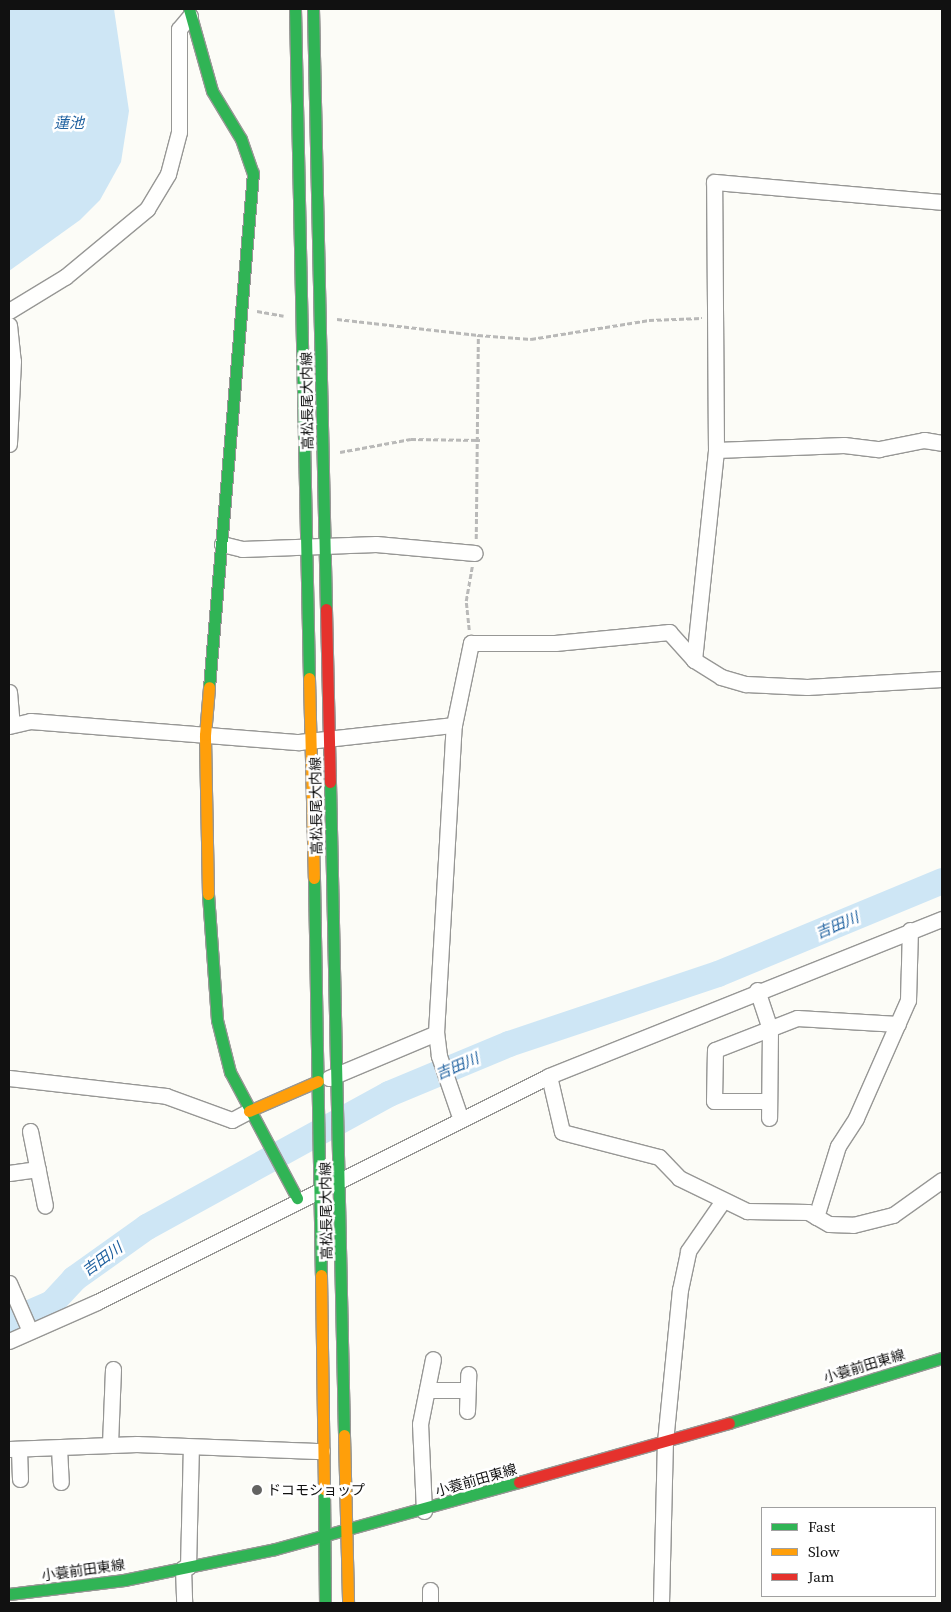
<!DOCTYPE html>
<meta charset="utf-8">
<style>
body{margin:0}
#map{position:relative;width:951px;height:1612px;overflow:hidden;background:#fcfcf7;font-family:"Source Serif 4","Noto Sans JP",serif}
div>[style]{position:absolute}
[style*='--x']{left:calc(var(--x)*1px);top:calc(var(--y)*1px);width:calc(var(--w)*1px);rotate:calc(var(--a)*1deg)}
.water>*{inset:0;background:#cee6f5}
.river>*{height:26px;margin:-13px;padding:0 13px;transform-origin:13px;border-radius:13px;background:#cee6f5}
.path>*{height:2.5px;margin-top:-1.25px;transform-origin:0;background:repeating-linear-gradient(90deg,#b9b9b8 0 5px,transparent 0 7.5px)}
.roads{filter:drop-shadow(1px 0 #979795) drop-shadow(-1px 0 #979795) drop-shadow(0 1px #979795) drop-shadow(0 -1px #979795)}
.street>*{height:15px;margin:-7.5px;padding:0 7.5px;transform-origin:7.5px;border-radius:7.5px;background:#fffffe}
.fast>*{height:11px;margin:-5.5px;padding:0 5.5px;transform-origin:5.5px;border-radius:5.5px;background:#30b455}
.slow>*{height:11px;margin:-5.5px;padding:0 5.5px;transform-origin:5.5px;border-radius:5.5px;background:#ff9f0a}
.jam>*{height:11px;margin:-5.5px;padding:0 5.5px;transform-origin:5.5px;border-radius:5.5px;background:#e5322d}
.dots>*{width:14px;height:14px;translate:-50% -50%;box-sizing:border-box;border:2px solid #fff;border-radius:50%}
span{translate:-50% -50%;white-space:nowrap;text-align:center;line-height:1.15;-webkit-text-stroke:5px #fff;paint-order:stroke}
.street-label{font-size:14px;color:#111}
.poi-label{font-size:14px;color:#111}
.left{translate:0 -50%;text-align:left}
.water-label{font-size:15px;color:#1e609f;font-style:italic}
.frame{position:absolute;inset:0;border:10px solid #111;pointer-events:none}
.legend{position:absolute;left:761px;top:1507px;width:175px;height:90px;box-sizing:border-box;background:#fff;border:1px solid #a0a0a0;margin:0;padding:6px 9px;list-style:none;font-size:15px;color:#111}
.legend li{display:flex;align-items:center;gap:10px;height:25px}
.legend b{width:25px;border:1px solid #a0a0a0}
</style>
<div id="map">
<div class="water">
<div style="clip-path:polygon(9px 9px,114px 9px,129px 111px,121px 162px,100px 200px,80px 220px,9px 271px)"></div>
</div>
<div class="river">
<div style="--x:9;--y:1322;--w:47;--a:-23.8"></div>
<div style="--x:52;--y:1303;--w:33;--a:-47"></div>
<div style="--x:74;--y:1279;--w:90;--a:-35.5"></div>
<div style="--x:147;--y:1227;--w:276;--a:-28.8"></div>
<div style="--x:389;--y:1094;--w:130;--a:-22.6"></div>
<div style="--x:509;--y:1044;--w:220;--a:-18.5"></div>
<div style="--x:718;--y:974;--w:243;--a:-22.5"></div>
</div>
<div class="path">
<div style="--x:257;--y:311;--w:27;--a:10"></div>
<div style="--x:337;--y:319;--w:142;--a:6.5"></div>
<div style="--x:340;--y:452;--w:72;--a:-10.4"></div>
<div style="--x:411;--y:439;--w:69;--a:0.8"></div>
<div style="--x:476;--y:539;--w:204;--a:-89.4"></div>
<div style="--x:478;--y:335;--w:53;--a:4.3"></div>
<div style="--x:531;--y:339;--w:120;--a:-9.1"></div>
<div style="--x:649;--y:320;--w:53;--a:-2.2"></div>
<div style="--x:469;--y:630;--w:29;--a:-96"></div>
<div style="--x:466;--y:601;--w:36;--a:-80"></div>
</div>
<div class="roads">
<div class="street">
<div style="--x:9;--y:311;--w:66;--a:-31.3"></div>
<div style="--x:65;--y:277;--w:107;--a:-39.7"></div>
<div style="--x:147;--y:209;--w:41;--a:-59"></div>
<div style="--x:168;--y:174;--w:43;--a:-75.3"></div>
<div style="--x:179;--y:132;--w:103;--a:-90"></div>
<div style="--x:179;--y:29;--w:17;--a:-50"></div>
<div style="--x:9;--y:325;--w:36;--a:84"></div>
<div style="--x:13;--y:361;--w:83;--a:92.8"></div>
<div style="--x:716;--y:450;--w:128;--a:-2.2"></div>
<div style="--x:844;--y:445;--w:35;--a:7"></div>
<div style="--x:879;--y:449;--w:46;--a:-11.3"></div>
<div style="--x:924;--y:440;--w:18;--a:9"></div>
<div style="--x:222;--y:544;--w:21;--a:14"></div>
<div style="--x:242;--y:549;--w:134;--a:-2.1"></div>
<div style="--x:376;--y:544;--w:99;--a:5.2"></div>
<div style="--x:694;--y:660;--w:211;--a:-84"></div>
<div style="--x:716;--y:450;--w:268;--a:-90.4"></div>
<div style="--x:714;--y:182;--w:229;--a:5"></div>
<div style="--x:9;--y:692;--w:32;--a:85"></div>
<div style="--x:9;--y:726;--w:22;--a:-13"></div>
<div style="--x:30;--y:721;--w:270;--a:4.5"></div>
<div style="--x:299;--y:742;--w:156;--a:-6.3"></div>
<div style="--x:757;--y:990;--w:41;--a:71.6"></div>
<div style="--x:770;--y:1029;--w:89;--a:90.6"></div>
<div style="--x:549;--y:1076;--w:57;--a:76.9"></div>
<div style="--x:562;--y:1132;--w:100;--a:14.5"></div>
<div style="--x:659;--y:1157;--w:29;--a:46"></div>
<div style="--x:679;--y:1178;--w:76;--a:25.9"></div>
<div style="--x:747;--y:1211;--w:61;--a:0.9"></div>
<div style="--x:808;--y:1212;--w:24;--a:30"></div>
<div style="--x:829;--y:1224;--w:24;--a:2"></div>
<div style="--x:853;--y:1225;--w:41;--a:-14"></div>
<div style="--x:893;--y:1215;--w:60;--a:-35.5"></div>
<div style="--x:9;--y:1078;--w:158;--a:6.5"></div>
<div style="--x:166;--y:1096;--w:70;--a:20"></div>
<div style="--x:232;--y:1120;--w:19;--a:-28"></div>
<div style="--x:329;--y:1078;--w:116;--a:-22.8"></div>
<div style="--x:769;--y:1101;--w:55;--a:180"></div>
<div style="--x:714;--y:1101;--w:51;--a:-88.9"></div>
<div style="--x:715;--y:1050;--w:88;--a:-21.3"></div>
<div style="--x:797;--y:1018;--w:101;--a:3.4"></div>
<div style="--x:460;--y:1117;--w:65;--a:-109"></div>
<div style="--x:439;--y:1056;--w:23;--a:-97"></div>
<div style="--x:436;--y:1033;--w:309;--a:-86.7"></div>
<div style="--x:454;--y:725;--w:84;--a:-78.3"></div>
<div style="--x:471;--y:643;--w:84;--a:0"></div>
<div style="--x:555;--y:643;--w:115;--a:-5.5"></div>
<div style="--x:669;--y:632;--w:38;--a:48"></div>
<div style="--x:694;--y:660;--w:32;--a:32"></div>
<div style="--x:721;--y:677;--w:26;--a:16"></div>
<div style="--x:746;--y:684;--w:61;--a:2.8"></div>
<div style="--x:807;--y:687;--w:135;--a:-3.4"></div>
<div style="--x:30;--y:1131;--w:76;--a:78.7"></div>
<div style="--x:9;--y:1173;--w:29;--a:-8"></div>
<div style="--x:816;--y:1217;--w:74;--a:-72.8"></div>
<div style="--x:838;--y:1146;--w:33;--a:-57"></div>
<div style="--x:856;--y:1118;--w:129;--a:-66.2"></div>
<div style="--x:908;--y:1000;--w:70;--a:-88.4"></div>
<div style="--x:9;--y:1283;--w:52;--a:66.4"></div>
<div style="--x:9;--y:1341;--w:96;--a:-23.9"></div>
<div style="--x:97;--y:1302;--w:505;--a:-26.57"></div>
<div style="--x:549;--y:1076;--w:423;--a:-21.8"></div>
<div style="--x:427;--y:1390;--w:40;--a:0"></div>
<div style="--x:467;--y:1411;--w:37;--a:-88"></div>
<div style="--x:110;--y:1444;--w:75;--a:-87.7"></div>
<div style="--x:59;--y:1448;--w:34;--a:87"></div>
<div style="--x:9;--y:1449;--w:128;--a:-2.2"></div>
<div style="--x:137;--y:1444;--w:185;--a:2.2"></div>
<div style="--x:19;--y:1450;--w:29;--a:88"></div>
<div style="--x:424;--y:1511;--w:87;--a:-92.6"></div>
<div style="--x:420;--y:1424;--w:66;--a:-78.7"></div>
<div style="--x:188;--y:1567;--w:120;--a:-88.6"></div>
<div style="--x:183;--y:1568;--w:35;--a:88"></div>
<div style="--x:430;--y:1603;--w:13;--a:-90"></div>
<div style="--x:661;--y:1603;--w:161;--a:-88.6"></div>
<div style="--x:665;--y:1442;--w:153;--a:-84.4"></div>
<div style="--x:680;--y:1290;--w:40;--a:-78"></div>
<div style="--x:688;--y:1251;--w:60;--a:-55.2"></div>
</div>
<div class="fast">
<div style="--x:189;--y:9;--w:85;--a:74.3"></div>
<div style="--x:212;--y:91;--w:56;--a:58.9"></div>
<div style="--x:241;--y:139;--w:36;--a:71"></div>
<div style="--x:253;--y:173;--w:516;--a:94.89"></div>
<div style="--x:295;--y:9;--w:669;--a:88.8"></div>
<div style="--x:313;--y:9;--w:600;--a:88.76"></div>
<div style="--x:330;--y:782;--w:653;--a:88.77"></div>
<div style="--x:314;--y:878;--w:397;--a:89"></div>
<div style="--x:208;--y:894;--w:126;--a:85.9"></div>
<div style="--x:217;--y:1020;--w:54;--a:76"></div>
<div style="--x:230;--y:1072;--w:143;--a:62"></div>
<div style="--x:729;--y:1423;--w:223;--a:-17"></div>
<div style="--x:324;--y:1489;--w:114;--a:89.5"></div>
<div style="--x:9;--y:1594;--w:116;--a:-6.9"></div>
<div style="--x:124;--y:1580;--w:154;--a:-11.6"></div>
<div style="--x:275;--y:1549;--w:253;--a:-15.4"></div>
</div>
<div class="slow">
<div style="--x:309;--y:678;--w:200;--a:88.6"></div>
<div style="--x:208;--y:894;--w:159;--a:-91.1"></div>
<div style="--x:205;--y:735;--w:48;--a:-85.2"></div>
<div style="--x:249;--y:1111;--w:75;--a:-23.5"></div>
<div style="--x:321;--y:1275;--w:214;--a:89.2"></div>
<div style="--x:344;--y:1435;--w:168;--a:88.6"></div>
</div>
<div class="jam">
<div style="--x:326;--y:609;--w:173;--a:88.7"></div>
<div style="--x:519;--y:1482;--w:218;--a:-15.7"></div>
</div>
</div>
<div class="dots">
<div style="left:257px;top:1490px;background:#636362"></div>
</div>
<div class="street-label">
<span style="left:307px;top:401px;rotate:-91deg">高松長尾大内線</span>
<span style="left:316px;top:806px;rotate:-91deg">高松長尾大内線</span>
<span style="left:326px;top:1211px;rotate:-91deg">高松長尾大内線</span>
<span style="left:864px;top:1366px;rotate:-17deg">小蓑前田東線</span>
<span style="left:476px;top:1480px;rotate:-16deg">小蓑前田東線</span>
<span style="left:83px;top:1570px;rotate:-8deg">小蓑前田東線</span>
</div>
<div class="poi-label">
<span class="left" style="left:267px;top:1490px">ドコモショップ</span>
</div>
<div class="water-label">
<span style="left:69px;top:123px">蓮池</span>
<span style="left:837px;top:925px;rotate:-23deg">吉田川</span>
<span style="left:457px;top:1066px;rotate:-23deg">吉田川</span>
<span style="left:102px;top:1259px;rotate:-36deg">吉田川</span>
</div>
<div class="frame"></div>
<ul class="legend">
<li><b style="height:6px;background:#30b455"></b>Fast</li>
<li><b style="height:6px;background:#ff9f0a"></b>Slow</li>
<li><b style="height:6px;background:#e5322d"></b>Jam</li>
</ul>
</div>
